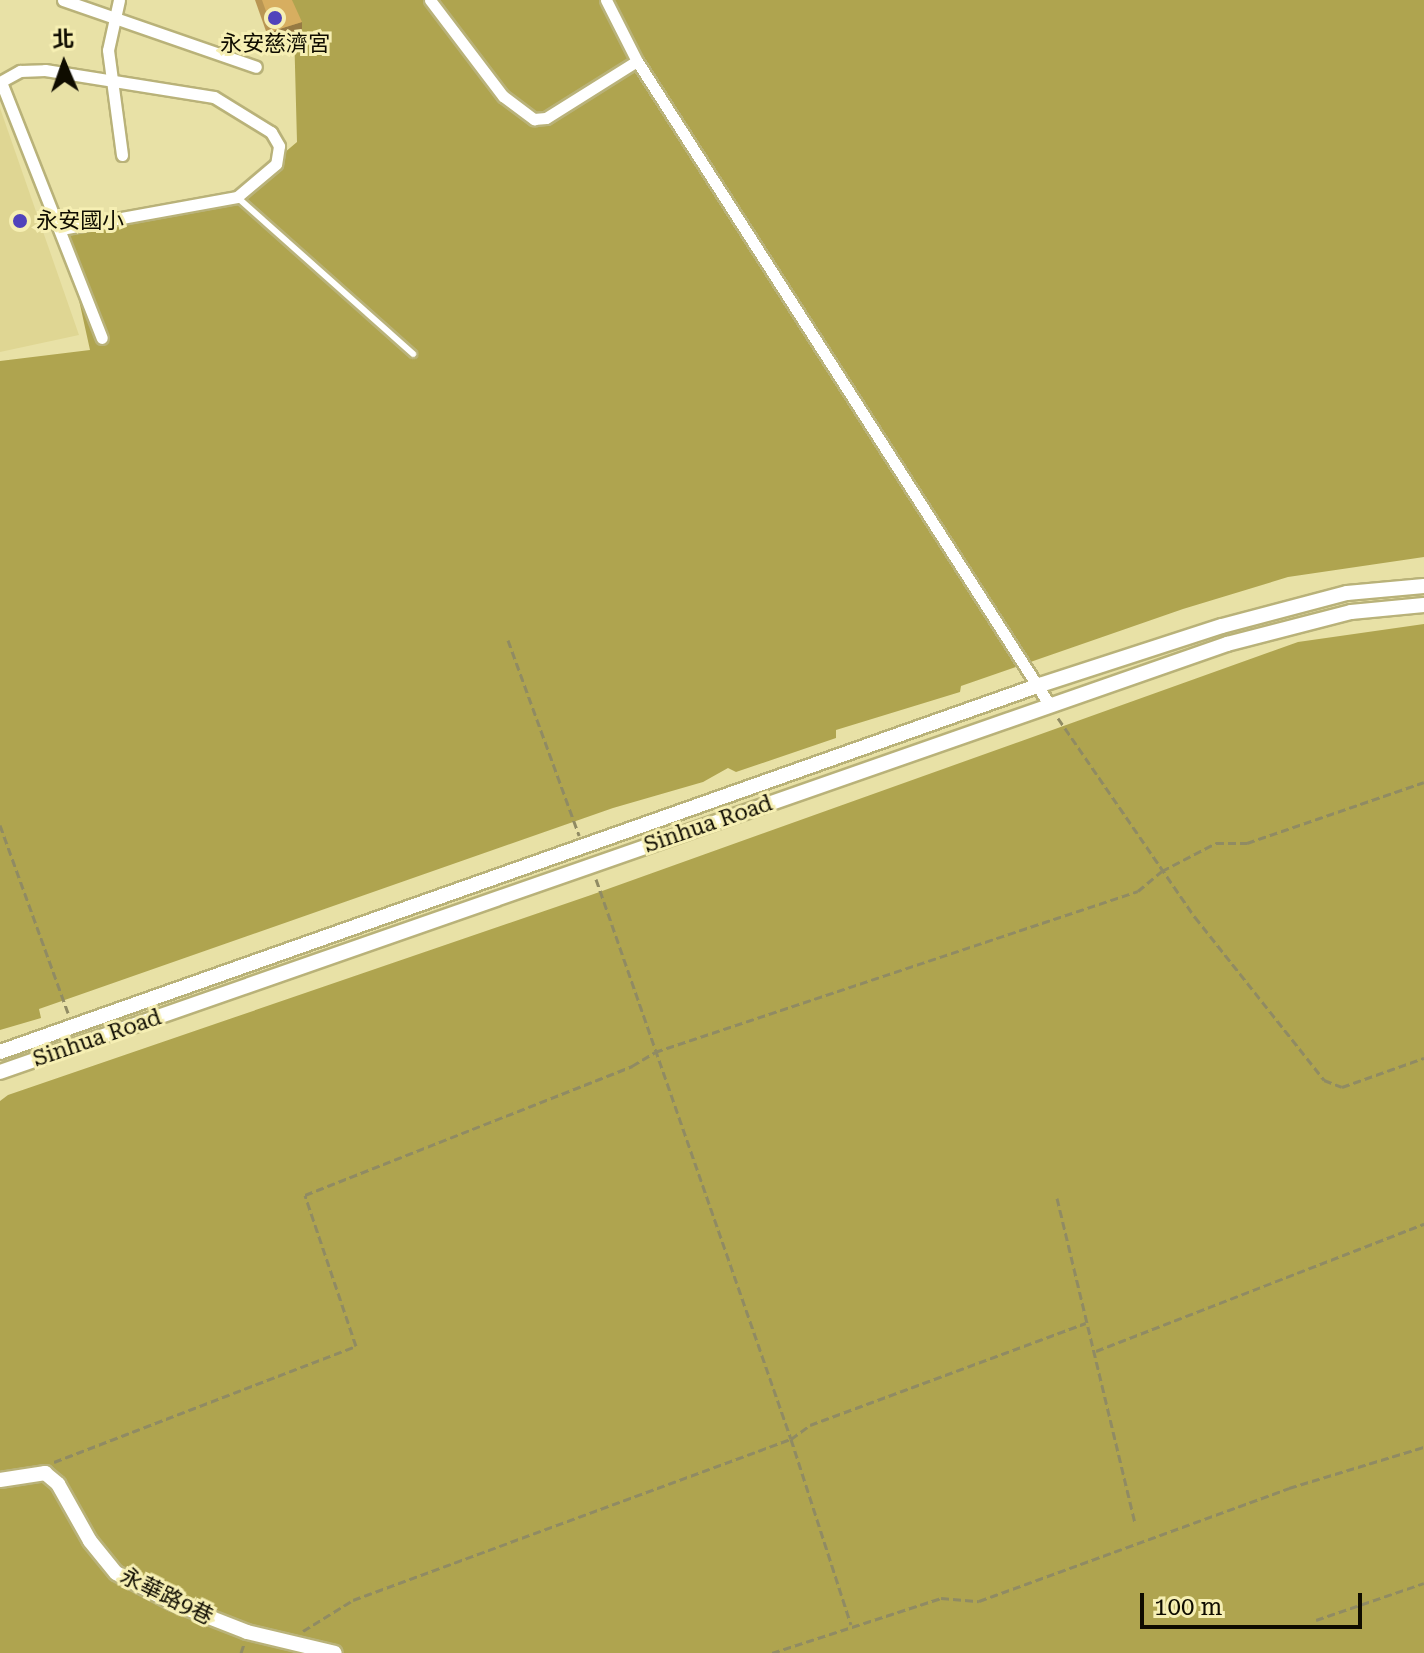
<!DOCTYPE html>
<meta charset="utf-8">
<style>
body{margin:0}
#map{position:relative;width:1424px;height:1653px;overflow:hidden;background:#e8e1a6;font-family:"Roboto Serif","Noto Sans TC",serif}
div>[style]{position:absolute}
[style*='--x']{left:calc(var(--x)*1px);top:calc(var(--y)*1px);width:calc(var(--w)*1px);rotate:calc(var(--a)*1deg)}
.built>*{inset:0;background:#dfd693}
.water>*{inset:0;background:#afa44f}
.path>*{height:3px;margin-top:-1.5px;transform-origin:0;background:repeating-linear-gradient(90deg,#908b63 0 8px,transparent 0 12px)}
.roads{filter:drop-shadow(2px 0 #b9b279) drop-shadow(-2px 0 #b9b279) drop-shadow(0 2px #b9b279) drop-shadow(0 -2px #b9b279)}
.service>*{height:6px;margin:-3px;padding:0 3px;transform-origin:3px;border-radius:3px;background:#fff}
.minor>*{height:11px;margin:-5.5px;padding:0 5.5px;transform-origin:5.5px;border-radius:5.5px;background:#fff}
.tertiary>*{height:14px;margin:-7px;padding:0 7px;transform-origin:7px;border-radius:7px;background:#fff}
.wall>*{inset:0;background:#b99653}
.shaded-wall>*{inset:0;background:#967a43}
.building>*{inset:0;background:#d7ae60}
.dots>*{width:22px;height:22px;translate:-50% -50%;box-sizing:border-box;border:4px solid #f6efb3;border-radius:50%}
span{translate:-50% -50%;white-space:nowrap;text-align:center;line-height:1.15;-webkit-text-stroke:6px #f6efb3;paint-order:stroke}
.poi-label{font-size:22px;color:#0f0c00}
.left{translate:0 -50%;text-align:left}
.street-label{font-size:22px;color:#0f0c00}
.north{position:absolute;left:24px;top:24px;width:80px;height:80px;-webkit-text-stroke:6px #f6efb3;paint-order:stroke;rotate:358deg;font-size:22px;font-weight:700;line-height:32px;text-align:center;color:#0f0c00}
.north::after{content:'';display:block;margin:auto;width:28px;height:36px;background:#0f0c00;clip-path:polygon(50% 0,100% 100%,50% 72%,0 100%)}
.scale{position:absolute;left:1140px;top:1593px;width:222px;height:36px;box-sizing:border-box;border:4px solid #0f0c00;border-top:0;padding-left:10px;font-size:24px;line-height:28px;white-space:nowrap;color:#0f0c00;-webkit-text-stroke:6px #f6efb3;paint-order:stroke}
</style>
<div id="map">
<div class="built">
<div style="clip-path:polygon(0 108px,79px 335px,0 352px)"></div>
</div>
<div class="water">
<div style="clip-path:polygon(285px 0,1424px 0,1424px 557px,1288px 577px,1183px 609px,961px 686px,960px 692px,836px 730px,836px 738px,736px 772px,728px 768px,703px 782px,613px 808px,39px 1009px,41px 1018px,0 1030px,0 361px,90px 350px,64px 232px,231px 198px,297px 142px,294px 29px)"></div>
<div style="clip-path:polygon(1424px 624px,1424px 1653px,0 1653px,0 1101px,8px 1095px,591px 895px,1298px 642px)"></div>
</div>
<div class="path">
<div style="--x:508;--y:640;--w:208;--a:70"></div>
<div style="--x:1058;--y:718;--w:242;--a:55.5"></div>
<div style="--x:1195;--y:917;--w:208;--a:51.6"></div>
<div style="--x:1324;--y:1080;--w:19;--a:21"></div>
<div style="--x:1342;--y:1087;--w:87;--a:-19.5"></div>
<div style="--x:0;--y:825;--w:200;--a:70.1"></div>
<div style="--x:596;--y:879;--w:593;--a:70.8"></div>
<div style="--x:791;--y:1439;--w:195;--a:72.1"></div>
<div style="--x:1057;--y:1198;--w:333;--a:76.5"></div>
<div style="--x:1096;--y:1351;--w:352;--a:-21.2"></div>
<div style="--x:54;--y:1462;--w:324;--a:-21"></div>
<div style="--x:356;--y:1346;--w:159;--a:-108.7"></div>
<div style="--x:305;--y:1195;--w:352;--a:-21.5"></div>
<div style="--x:632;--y:1066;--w:27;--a:-31"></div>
<div style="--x:655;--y:1052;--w:509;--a:-18.43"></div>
<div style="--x:1138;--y:891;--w:31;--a:-40"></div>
<div style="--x:1162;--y:871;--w:61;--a:-27.4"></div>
<div style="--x:1216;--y:843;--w:31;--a:0"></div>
<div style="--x:1247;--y:843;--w:187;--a:-19"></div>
<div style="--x:1316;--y:1620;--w:114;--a:-18.9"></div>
<div style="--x:303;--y:1631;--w:59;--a:-31.8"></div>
<div style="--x:353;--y:1600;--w:467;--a:-20.2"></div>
<div style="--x:791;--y:1439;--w:24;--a:-36"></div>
<div style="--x:810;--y:1425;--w:294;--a:-20.3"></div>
<div style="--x:241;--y:1653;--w:9;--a:-72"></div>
<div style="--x:772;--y:1653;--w:178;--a:-18"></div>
<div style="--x:941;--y:1598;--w:38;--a:5"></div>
<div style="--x:979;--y:1601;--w:330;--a:-20"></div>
<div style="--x:1289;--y:1488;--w:141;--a:-16.9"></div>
</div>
<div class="roads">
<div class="service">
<div style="--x:237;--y:197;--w:236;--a:41.7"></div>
</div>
<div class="minor">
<div style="--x:63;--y:0;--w:204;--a:19.1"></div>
<div style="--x:119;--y:0;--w:51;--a:102.4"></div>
<div style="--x:108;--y:50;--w:106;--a:82.4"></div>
<div style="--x:430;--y:0;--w:121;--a:52.8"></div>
<div style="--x:503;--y:96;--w:39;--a:37"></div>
<div style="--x:534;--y:119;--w:12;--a:-5"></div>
<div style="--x:546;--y:118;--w:107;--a:-32.1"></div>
<div style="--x:606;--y:0;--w:68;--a:63.1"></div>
<div style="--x:637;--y:61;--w:764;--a:57.35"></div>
<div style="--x:0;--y:82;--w:23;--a:-29"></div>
<div style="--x:20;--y:71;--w:25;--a:-2"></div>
<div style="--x:45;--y:70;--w:171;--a:9.1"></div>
<div style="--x:214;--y:97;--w:67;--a:31.6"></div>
<div style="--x:271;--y:132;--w:16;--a:60"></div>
<div style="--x:279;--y:146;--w:18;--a:99"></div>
<div style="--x:276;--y:164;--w:51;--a:139.8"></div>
<div style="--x:237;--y:197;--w:179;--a:169.7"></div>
<div style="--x:1;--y:82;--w:275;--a:68.5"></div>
</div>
<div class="tertiary">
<div style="--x:0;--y:1052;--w:1103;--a:-19.44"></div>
<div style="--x:1040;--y:685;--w:191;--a:-18"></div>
<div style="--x:1222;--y:626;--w:129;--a:-14.8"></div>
<div style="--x:1347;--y:593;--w:77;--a:-5.2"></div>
<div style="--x:0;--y:1072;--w:1300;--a:-19.23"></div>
<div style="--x:1227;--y:644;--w:128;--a:-14.5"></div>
<div style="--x:1351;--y:612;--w:73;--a:-5.5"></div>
<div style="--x:0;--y:1480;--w:46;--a:-8.8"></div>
<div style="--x:45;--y:1473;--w:17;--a:40"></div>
<div style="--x:58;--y:1484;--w:65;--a:60.7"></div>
<div style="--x:90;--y:1541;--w:41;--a:50.9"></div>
<div style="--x:116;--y:1573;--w:64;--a:27.8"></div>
<div style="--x:173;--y:1603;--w:79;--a:21.4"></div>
<div style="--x:247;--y:1632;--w:90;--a:13.4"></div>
</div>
</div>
<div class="wall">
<div style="clip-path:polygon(255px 0,292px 0,302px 42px,273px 51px)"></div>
</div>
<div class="shaded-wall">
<div style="clip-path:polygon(302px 22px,302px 42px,273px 51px,273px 31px)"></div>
</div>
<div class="building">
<div style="clip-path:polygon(262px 0,292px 0,302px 22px,273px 31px)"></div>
</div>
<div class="dots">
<div style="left:275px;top:18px;background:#5143bb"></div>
<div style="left:20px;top:221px;background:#5143bb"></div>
</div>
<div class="poi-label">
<span style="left:275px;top:44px">永安慈濟宮</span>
<span class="left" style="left:36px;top:221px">永安國小</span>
</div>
<div class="street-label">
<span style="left:708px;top:824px;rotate:-19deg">Sinhua Road</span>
<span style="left:97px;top:1038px;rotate:-19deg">Sinhua Road</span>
<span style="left:167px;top:1596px;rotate:26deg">永華路9巷</span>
</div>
<div class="north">北</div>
<div class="scale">100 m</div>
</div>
